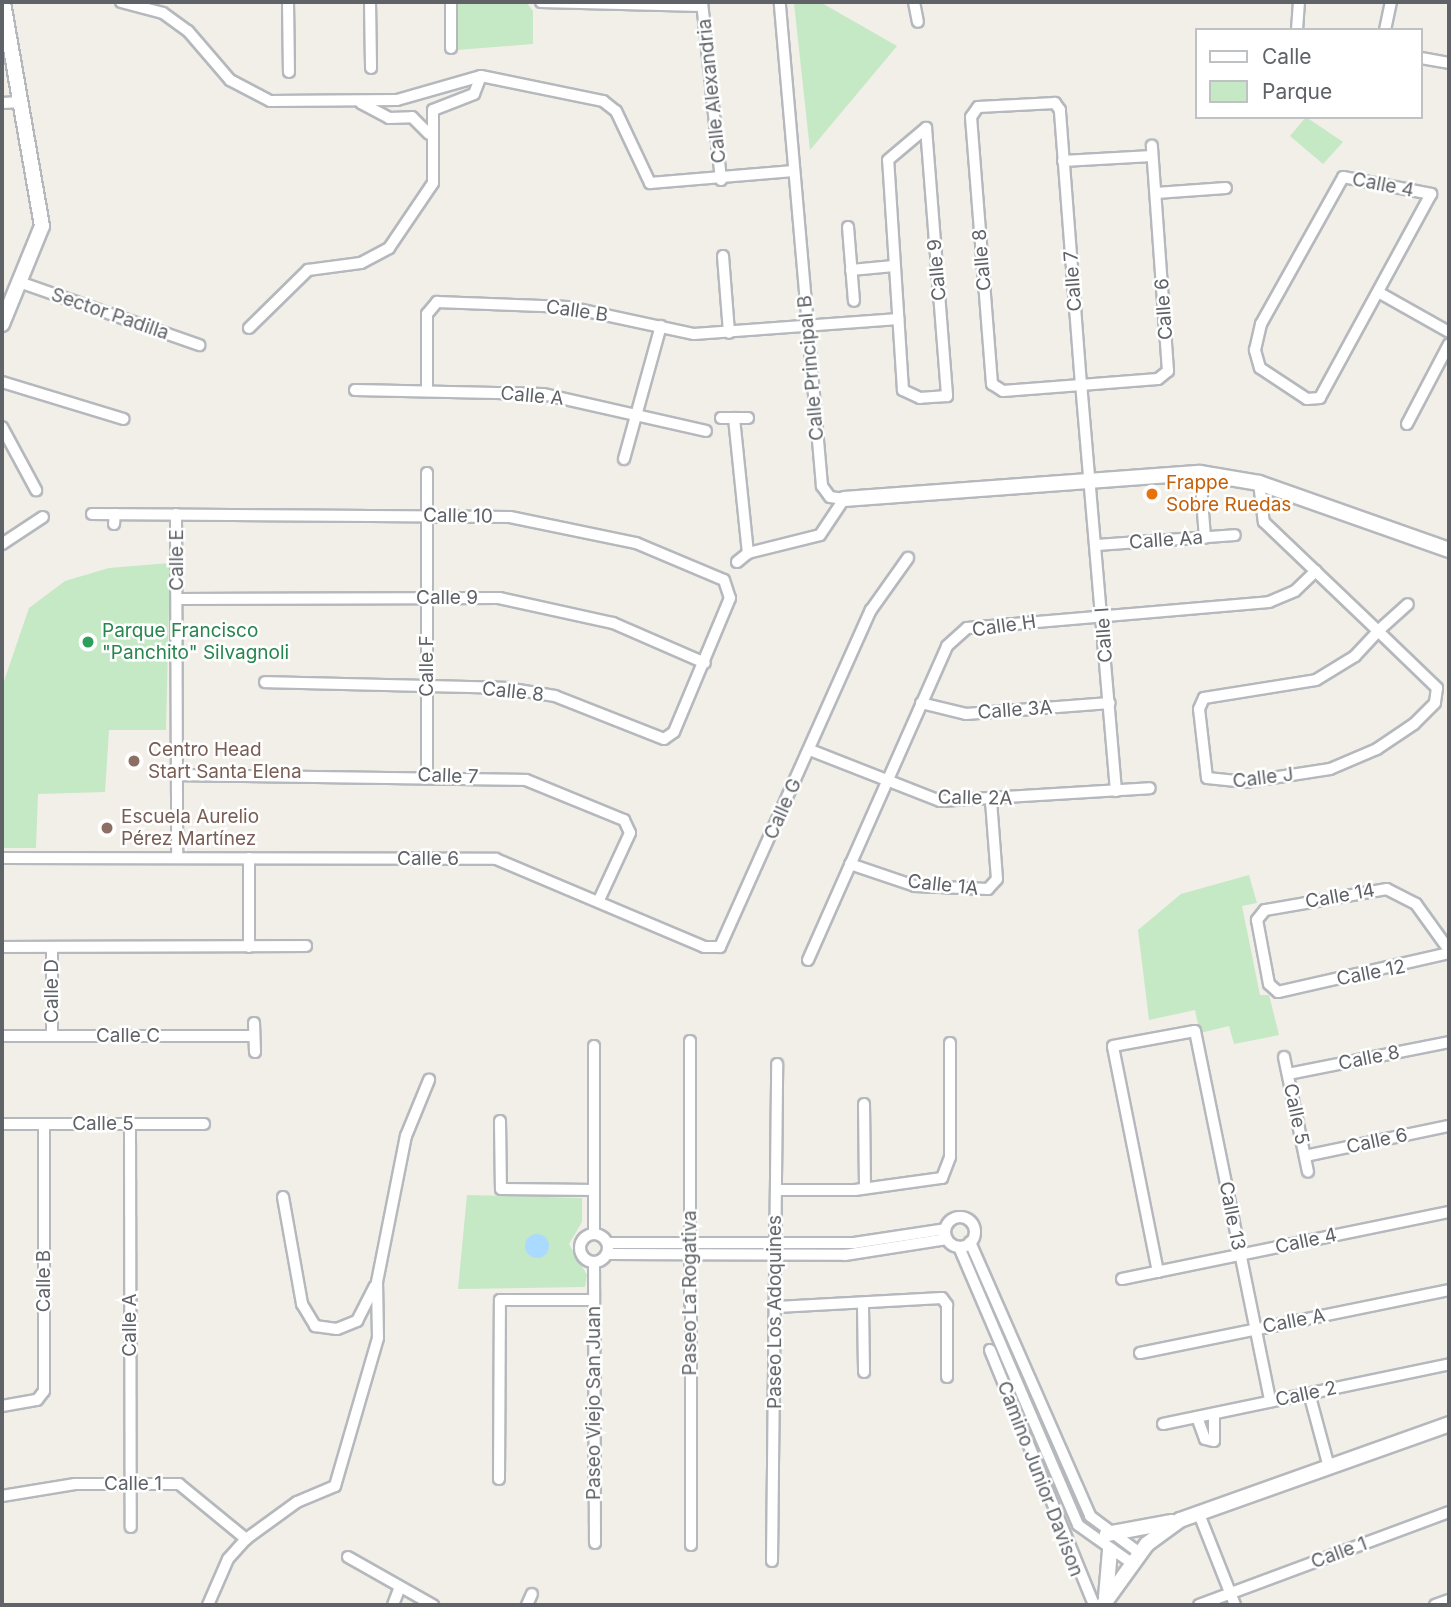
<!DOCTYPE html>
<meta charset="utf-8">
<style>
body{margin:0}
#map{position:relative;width:1451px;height:1607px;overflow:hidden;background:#f1efe8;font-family:Inter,sans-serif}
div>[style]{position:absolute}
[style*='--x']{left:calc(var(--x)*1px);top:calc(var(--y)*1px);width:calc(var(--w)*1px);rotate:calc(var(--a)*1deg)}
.green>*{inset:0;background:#c5e8c5}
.water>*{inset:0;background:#aadaff}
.round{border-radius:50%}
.roads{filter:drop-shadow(2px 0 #b5b8bc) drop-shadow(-2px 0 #b5b8bc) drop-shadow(0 2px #b5b8bc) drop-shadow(0 -2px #b5b8bc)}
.street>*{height:10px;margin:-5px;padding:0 5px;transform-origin:5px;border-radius:5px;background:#fff}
.street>.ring{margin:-5px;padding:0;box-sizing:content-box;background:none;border:10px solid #fff;border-radius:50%}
.secondary>*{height:14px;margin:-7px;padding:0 7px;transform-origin:7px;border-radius:7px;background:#fff}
.dots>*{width:19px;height:19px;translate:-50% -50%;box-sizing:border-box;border:4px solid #fff;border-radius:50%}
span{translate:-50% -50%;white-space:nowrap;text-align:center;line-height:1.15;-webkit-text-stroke:5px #fff;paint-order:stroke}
.street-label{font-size:19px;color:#5f6368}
.food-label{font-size:19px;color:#c56008}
.left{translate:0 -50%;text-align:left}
.leisure-label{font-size:19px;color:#27864d}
.education-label{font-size:19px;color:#785e54}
.frame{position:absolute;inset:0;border:4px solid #5f6368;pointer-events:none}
.legend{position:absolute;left:1195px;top:28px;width:228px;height:91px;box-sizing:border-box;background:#fff;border:2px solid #bfc1c3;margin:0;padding:9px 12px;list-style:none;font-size:21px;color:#5f6368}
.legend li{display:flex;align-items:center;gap:14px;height:35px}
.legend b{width:35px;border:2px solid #bfc1c3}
</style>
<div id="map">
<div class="green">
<div style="clip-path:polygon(457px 2px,526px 2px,533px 11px,533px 44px,457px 50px)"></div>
<div style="clip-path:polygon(820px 2px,897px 46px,810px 150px,794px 3px)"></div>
<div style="clip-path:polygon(1306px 117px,1343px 142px,1323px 164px,1290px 136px)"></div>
<div style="clip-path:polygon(170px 563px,166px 730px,109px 730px,105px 792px,38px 794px,36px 848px,2px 848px,2px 687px,29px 608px,65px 581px,109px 568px)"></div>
<div style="clip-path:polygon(1249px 875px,1257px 903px,1242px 906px,1260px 995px,1269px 995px,1279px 1035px,1234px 1044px,1229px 1026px,1200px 1033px,1195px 1010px,1149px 1020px,1138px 930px,1181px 894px)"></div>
<div style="clip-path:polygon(467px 1195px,582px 1198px,582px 1222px,569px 1244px,587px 1275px,585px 1287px,458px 1289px)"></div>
</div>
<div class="water">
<div class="round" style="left:525px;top:1234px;width:24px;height:24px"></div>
</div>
<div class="roads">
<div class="street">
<div style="--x:121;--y:2;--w:43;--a:14.7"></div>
<div style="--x:163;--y:13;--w:31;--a:36"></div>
<div style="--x:188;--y:31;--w:65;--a:49.4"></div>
<div style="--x:230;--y:80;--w:45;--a:27.7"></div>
<div style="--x:270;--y:101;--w:127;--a:-0.5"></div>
<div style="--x:397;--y:100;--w:87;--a:-15.9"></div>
<div style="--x:481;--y:76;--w:125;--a:11.6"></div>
<div style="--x:603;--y:101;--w:16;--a:38"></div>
<div style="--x:616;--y:111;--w:80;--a:64.7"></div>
<div style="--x:650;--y:183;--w:144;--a:-4.8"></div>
<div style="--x:288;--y:2;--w:70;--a:89.2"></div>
<div style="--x:370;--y:2;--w:66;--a:89.1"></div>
<div style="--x:451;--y:2;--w:46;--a:90"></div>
<div style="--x:541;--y:2;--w:161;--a:1.4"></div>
<div style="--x:702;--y:2;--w:179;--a:83.9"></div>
<div style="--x:914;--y:2;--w:20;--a:79"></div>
<div style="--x:1297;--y:30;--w:28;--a:-86"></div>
<div style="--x:1385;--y:30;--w:29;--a:-78"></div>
<div style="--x:1421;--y:58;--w:28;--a:10"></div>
<div style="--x:2;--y:103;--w:20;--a:-3"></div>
<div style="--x:361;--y:103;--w:32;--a:28"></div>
<div style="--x:389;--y:118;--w:23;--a:-2"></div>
<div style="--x:412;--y:117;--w:24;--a:45"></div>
<div style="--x:926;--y:128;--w:269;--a:85.5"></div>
<div style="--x:947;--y:396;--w:27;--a:176"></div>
<div style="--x:920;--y:398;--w:19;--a:-155"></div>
<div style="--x:903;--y:390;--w:230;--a:-93.7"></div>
<div style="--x:888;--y:160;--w:50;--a:-40.1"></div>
<div style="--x:1063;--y:161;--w:89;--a:-3.2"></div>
<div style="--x:1343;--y:177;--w:90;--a:10.9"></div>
<div style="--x:1431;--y:194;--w:232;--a:118.6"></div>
<div style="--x:1320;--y:398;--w:13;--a:176"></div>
<div style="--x:1307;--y:399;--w:56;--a:-146.6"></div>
<div style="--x:1260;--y:368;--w:19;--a:-106"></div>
<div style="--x:1255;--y:350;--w:27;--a:-77"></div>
<div style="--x:1261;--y:324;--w:168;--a:-60.8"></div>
<div style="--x:1156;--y:193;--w:70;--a:-4.1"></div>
<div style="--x:848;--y:227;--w:74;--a:85.4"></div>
<div style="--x:723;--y:256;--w:77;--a:85.5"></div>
<div style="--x:851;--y:270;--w:43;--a:-5.3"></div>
<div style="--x:22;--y:283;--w:188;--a:19.3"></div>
<div style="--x:1378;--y:292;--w:81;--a:29.4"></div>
<div style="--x:249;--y:328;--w:83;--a:-44.5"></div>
<div style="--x:308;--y:270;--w:53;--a:-7.5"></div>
<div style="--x:361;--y:263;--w:32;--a:-28"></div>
<div style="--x:389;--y:248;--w:78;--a:-55.9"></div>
<div style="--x:433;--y:183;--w:73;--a:-90"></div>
<div style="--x:433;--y:110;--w:44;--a:-21.3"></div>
<div style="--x:474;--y:94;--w:19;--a:-69"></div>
<div style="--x:2;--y:382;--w:127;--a:16.9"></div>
<div style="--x:355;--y:390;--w:188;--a:1.2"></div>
<div style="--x:543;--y:394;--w:167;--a:12.8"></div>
<div style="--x:427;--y:390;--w:76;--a:-90"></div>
<div style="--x:427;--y:314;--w:16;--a:-50"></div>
<div style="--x:437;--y:302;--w:131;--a:2.2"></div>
<div style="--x:568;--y:307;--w:129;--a:12.1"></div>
<div style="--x:694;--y:334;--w:205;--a:-4.2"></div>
<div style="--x:721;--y:418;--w:27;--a:0"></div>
<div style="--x:734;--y:418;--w:136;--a:84.1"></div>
<div style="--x:1407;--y:424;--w:90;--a:-62.3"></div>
<div style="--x:2;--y:427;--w:72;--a:61.6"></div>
<div style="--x:624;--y:459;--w:138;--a:-74.5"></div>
<div style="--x:427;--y:473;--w:301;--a:90"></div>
<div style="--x:1200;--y:473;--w:65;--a:85.6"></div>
<div style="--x:1259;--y:483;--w:39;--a:83"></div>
<div style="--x:1264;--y:522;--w:158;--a:43.7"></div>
<div style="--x:1378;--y:631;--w:40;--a:-42"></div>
<div style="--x:92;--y:514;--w:418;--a:0.4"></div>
<div style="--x:510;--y:517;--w:129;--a:11.7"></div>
<div style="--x:636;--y:543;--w:95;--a:22.8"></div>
<div style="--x:724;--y:580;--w:19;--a:72"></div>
<div style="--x:730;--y:598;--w:145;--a:112.7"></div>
<div style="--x:674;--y:732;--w:12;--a:145"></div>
<div style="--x:664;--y:739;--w:117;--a:-158.5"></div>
<div style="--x:555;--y:696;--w:50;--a:-170.7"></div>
<div style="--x:506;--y:688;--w:241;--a:-178.6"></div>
<div style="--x:176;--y:514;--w:344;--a:89.8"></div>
<div style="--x:114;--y:524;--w:10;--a:-84"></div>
<div style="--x:2;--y:544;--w:49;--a:-33.4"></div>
<div style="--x:1097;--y:545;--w:138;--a:-4.1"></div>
<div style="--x:737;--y:562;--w:14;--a:-39"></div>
<div style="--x:748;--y:553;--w:74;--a:-14"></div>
<div style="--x:820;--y:535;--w:43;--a:-56.3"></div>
<div style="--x:844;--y:499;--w:14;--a:-172"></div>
<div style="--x:830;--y:497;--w:14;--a:-126"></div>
<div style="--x:822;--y:486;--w:486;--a:-95"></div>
<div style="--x:177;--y:599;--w:322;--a:-0.2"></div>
<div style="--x:499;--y:598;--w:117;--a:12.4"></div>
<div style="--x:613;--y:623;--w:100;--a:23.5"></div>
<div style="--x:1378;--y:631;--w:82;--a:44"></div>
<div style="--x:1437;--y:688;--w:15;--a:98"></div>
<div style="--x:1435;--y:703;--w:30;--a:135"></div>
<div style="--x:1414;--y:724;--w:45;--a:146"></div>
<div style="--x:1377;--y:749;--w:51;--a:156.9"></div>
<div style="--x:1330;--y:769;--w:85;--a:171.2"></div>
<div style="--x:1246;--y:782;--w:39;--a:-174"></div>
<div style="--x:1207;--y:778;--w:69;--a:-96.6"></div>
<div style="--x:1199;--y:709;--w:12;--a:-66"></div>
<div style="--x:1204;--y:698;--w:113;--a:-9.1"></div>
<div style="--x:1316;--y:680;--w:46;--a:-31.6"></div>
<div style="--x:1355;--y:656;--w:34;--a:-47"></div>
<div style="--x:921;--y:703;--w:46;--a:13.7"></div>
<div style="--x:966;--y:714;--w:144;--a:-4.4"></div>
<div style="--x:810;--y:750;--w:140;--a:21.4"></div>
<div style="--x:940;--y:801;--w:210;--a:-3.5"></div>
<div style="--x:177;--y:775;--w:349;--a:0.8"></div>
<div style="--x:526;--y:780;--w:106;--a:22.2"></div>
<div style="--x:624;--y:820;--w:14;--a:65"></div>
<div style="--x:630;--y:833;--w:74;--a:114.8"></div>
<div style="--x:1116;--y:791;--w:408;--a:-94.9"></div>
<div style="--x:1081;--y:385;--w:276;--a:-94.4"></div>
<div style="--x:1060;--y:110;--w:9;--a:-126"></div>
<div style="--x:1055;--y:103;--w:77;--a:177"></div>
<div style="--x:978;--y:107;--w:12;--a:125"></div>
<div style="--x:971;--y:117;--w:268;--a:85.5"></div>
<div style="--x:992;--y:384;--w:13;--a:32"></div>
<div style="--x:1003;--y:391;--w:78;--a:-4.4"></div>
<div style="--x:1081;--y:385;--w:77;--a:-4.5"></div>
<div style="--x:1158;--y:379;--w:13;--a:-39"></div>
<div style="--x:1168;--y:371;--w:226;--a:-94.1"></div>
<div style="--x:2;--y:858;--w:494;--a:0.1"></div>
<div style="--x:496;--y:859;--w:226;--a:22.9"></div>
<div style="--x:704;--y:947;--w:16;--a:0"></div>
<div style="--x:720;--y:947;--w:369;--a:-65.9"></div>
<div style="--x:871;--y:610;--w:64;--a:-54.6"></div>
<div style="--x:249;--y:858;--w:89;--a:90"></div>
<div style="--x:850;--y:864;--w:69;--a:18.7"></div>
<div style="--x:915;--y:886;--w:73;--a:2.4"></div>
<div style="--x:988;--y:889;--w:13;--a:-48"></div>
<div style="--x:997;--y:879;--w:78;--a:-94.4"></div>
<div style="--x:2;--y:947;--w:304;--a:-0.2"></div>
<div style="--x:52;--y:947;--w:89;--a:90"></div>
<div style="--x:1449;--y:950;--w:57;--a:-125.7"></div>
<div style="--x:1416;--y:904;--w:33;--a:-153"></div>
<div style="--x:1387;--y:889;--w:124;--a:170.2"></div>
<div style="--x:1265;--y:910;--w:13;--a:129"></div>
<div style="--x:1257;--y:920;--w:65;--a:79.4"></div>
<div style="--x:1269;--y:984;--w:12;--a:42"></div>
<div style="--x:1278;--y:992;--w:175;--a:-12.8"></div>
<div style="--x:808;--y:960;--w:343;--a:-66.1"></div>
<div style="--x:947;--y:646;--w:27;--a:-42"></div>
<div style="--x:967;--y:628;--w:303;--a:-4.9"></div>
<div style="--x:1269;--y:602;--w:28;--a:-23"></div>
<div style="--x:1295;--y:591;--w:29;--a:-44"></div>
<div style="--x:254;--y:1023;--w:29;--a:88"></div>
<div style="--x:2;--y:1036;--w:252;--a:0"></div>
<div style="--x:690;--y:1041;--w:504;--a:89.89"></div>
<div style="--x:1284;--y:1057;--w:117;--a:78.2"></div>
<div style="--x:1288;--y:1074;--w:164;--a:-11.2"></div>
<div style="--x:864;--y:1104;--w:84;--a:89.3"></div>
<div style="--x:500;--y:1121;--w:68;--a:89.2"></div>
<div style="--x:501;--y:1189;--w:93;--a:0.6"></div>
<div style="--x:2;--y:1124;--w:202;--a:0"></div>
<div style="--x:130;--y:1124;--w:403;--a:89.9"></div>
<div style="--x:1305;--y:1156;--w:147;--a:-11.8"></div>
<div style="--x:776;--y:1190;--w:79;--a:0"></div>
<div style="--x:855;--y:1190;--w:88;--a:-7.9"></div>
<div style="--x:942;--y:1178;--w:22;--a:-69"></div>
<div style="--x:950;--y:1157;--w:114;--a:-90"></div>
<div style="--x:283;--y:1197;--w:109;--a:79.9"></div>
<div style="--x:302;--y:1304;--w:26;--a:59"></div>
<div style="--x:315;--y:1326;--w:22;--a:8"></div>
<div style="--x:337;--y:1329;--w:22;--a:-22"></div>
<div style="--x:357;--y:1321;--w:39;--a:-63"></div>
<div class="ring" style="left:945px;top:1217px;width:20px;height:20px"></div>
<div class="ring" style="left:580px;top:1234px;width:18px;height:18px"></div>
<div style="--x:594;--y:1234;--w:188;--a:-90"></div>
<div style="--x:970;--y:1242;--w:299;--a:66.3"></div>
<div style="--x:1090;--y:1516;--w:64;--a:36.7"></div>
<div style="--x:608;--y:1243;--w:246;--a:0"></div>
<div style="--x:854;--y:1243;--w:92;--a:-8.7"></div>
<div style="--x:959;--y:1247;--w:302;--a:66.8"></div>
<div style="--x:1078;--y:1525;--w:67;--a:35.3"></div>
<div style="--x:608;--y:1254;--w:237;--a:0.2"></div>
<div style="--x:845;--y:1255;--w:103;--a:-8.9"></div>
<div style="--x:594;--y:1262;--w:281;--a:89.8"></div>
<div style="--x:1158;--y:1272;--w:230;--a:-101.3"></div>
<div style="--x:1113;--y:1046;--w:83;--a:-10.4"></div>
<div style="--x:1195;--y:1031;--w:378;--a:78.5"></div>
<div style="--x:1122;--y:1279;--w:334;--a:-11.6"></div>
<div style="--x:863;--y:1306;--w:66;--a:89.1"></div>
<div style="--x:777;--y:1307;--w:165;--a:-3.1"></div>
<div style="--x:942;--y:1298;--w:9;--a:54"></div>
<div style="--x:947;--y:1305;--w:72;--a:90"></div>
<div style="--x:990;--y:1350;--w:275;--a:67.8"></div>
<div style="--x:1140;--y:1353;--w:315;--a:-11.5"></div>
<div style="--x:1309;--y:1393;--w:77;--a:74.9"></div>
<div style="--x:2;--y:1406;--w:36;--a:-10"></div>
<div style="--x:37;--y:1400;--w:11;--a:-52"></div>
<div style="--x:44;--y:1391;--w:267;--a:-90"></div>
<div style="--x:1197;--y:1417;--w:23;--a:70"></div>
<div style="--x:1205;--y:1439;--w:9;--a:13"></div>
<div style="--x:1214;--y:1441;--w:27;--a:-90"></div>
<div style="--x:1163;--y:1424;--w:292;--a:-11.8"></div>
<div style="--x:499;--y:1479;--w:179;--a:-89.7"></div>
<div style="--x:500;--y:1300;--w:94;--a:0"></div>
<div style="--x:2;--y:1496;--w:74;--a:-9.3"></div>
<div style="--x:75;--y:1484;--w:104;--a:0"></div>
<div style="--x:179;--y:1484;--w:87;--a:39.4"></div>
<div style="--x:1199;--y:1514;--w:98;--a:68.4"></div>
<div style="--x:348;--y:1557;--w:98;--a:29.5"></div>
<div style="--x:772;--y:1561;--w:497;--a:-89.4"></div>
<div style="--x:208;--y:1605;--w:50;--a:-66.5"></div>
<div style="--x:228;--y:1559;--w:27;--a:-48"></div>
<div style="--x:246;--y:1539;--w:63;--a:-36"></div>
<div style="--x:297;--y:1502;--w:41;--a:-22.8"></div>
<div style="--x:335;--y:1486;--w:154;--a:-73.8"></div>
<div style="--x:378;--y:1338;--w:56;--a:-91"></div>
<div style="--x:377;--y:1282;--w:149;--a:-78.8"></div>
<div style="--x:406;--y:1136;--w:61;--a:-67.7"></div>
<div style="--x:393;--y:1605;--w:17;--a:-69"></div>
<div style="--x:527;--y:1605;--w:12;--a:-66"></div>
<div style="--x:1199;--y:1605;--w:267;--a:-20.4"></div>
<div style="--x:1435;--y:1605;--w:15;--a:-20"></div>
</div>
<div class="secondary">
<div style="--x:2;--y:324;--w:106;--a:-67.8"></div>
<div style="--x:42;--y:226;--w:227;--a:-99.9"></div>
<div style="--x:844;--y:499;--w:357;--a:-4.2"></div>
<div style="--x:1200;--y:473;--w:60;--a:9.6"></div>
<div style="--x:1259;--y:483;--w:201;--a:19.4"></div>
<div style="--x:1107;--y:1534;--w:66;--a:-10.5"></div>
<div style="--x:1106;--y:1597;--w:47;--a:-85.1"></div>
<div style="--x:1103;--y:1605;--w:75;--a:-54.2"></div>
<div style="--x:1147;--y:1544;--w:41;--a:-36"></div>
<div style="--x:1180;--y:1520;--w:286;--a:-19.6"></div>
</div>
</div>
<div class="dots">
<div style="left:1152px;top:494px;background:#e8710a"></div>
<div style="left:88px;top:642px;background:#2e9e5b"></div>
<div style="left:134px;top:761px;background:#8d6e63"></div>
<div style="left:107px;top:828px;background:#8d6e63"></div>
</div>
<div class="street-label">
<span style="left:712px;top:91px;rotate:-96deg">Calle Alexandria</span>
<span style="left:1383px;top:185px;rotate:11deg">Calle 4</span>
<span style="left:982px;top:260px;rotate:-95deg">Calle 8</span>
<span style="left:937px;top:270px;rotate:-95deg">Calle 9</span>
<span style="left:1073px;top:281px;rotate:-94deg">Calle 7</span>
<span style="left:1164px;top:309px;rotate:-94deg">Calle 6</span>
<span style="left:577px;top:311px;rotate:8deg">Calle B</span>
<span style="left:110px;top:314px;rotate:19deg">Sector Padilla</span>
<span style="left:811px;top:368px;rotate:-95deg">Calle Principal B</span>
<span style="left:532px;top:396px;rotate:5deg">Calle A</span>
<span style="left:458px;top:516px;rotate:1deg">Calle 10</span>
<span style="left:1166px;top:540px;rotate:-4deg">Calle Aa</span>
<span style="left:177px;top:560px;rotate:-90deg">Calle E</span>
<span style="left:447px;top:598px">Calle 9</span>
<span style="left:1004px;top:626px;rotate:-8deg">Calle H</span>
<span style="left:1104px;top:635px;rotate:-94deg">Calle I</span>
<span style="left:427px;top:666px;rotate:-90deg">Calle F</span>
<span style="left:513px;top:692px;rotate:6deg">Calle 8</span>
<span style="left:1015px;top:710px;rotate:-4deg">Calle 3A</span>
<span style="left:448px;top:776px;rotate:2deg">Calle 7</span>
<span style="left:1263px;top:778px;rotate:-7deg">Calle J</span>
<span style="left:975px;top:798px;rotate:1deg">Calle 2A</span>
<span style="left:783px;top:809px;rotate:-66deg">Calle G</span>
<span style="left:428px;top:859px">Calle 6</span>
<span style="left:943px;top:885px;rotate:6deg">Calle 1A</span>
<span style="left:1340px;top:896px;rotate:-10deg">Calle 14</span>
<span style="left:1371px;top:973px;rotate:-11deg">Calle 12</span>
<span style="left:52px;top:991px;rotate:-90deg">Calle D</span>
<span style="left:128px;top:1036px">Calle C</span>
<span style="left:1369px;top:1058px;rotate:-11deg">Calle 8</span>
<span style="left:1296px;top:1114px;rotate:78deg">Calle 5</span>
<span style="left:103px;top:1124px">Calle 5</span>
<span style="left:1377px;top:1141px;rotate:-12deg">Calle 6</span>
<span style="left:1232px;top:1216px;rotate:79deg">Calle 13</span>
<span style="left:1306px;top:1241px;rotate:-12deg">Calle 4</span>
<span style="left:44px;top:1281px;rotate:-90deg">Calle B</span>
<span style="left:690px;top:1293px;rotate:-90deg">Paseo La Rogativa</span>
<span style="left:775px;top:1312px;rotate:-90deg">Paseo Los Adoquines</span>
<span style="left:1294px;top:1321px;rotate:-11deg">Calle A</span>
<span style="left:130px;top:1325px;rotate:-90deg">Calle A</span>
<span style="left:1306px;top:1394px;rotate:-12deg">Calle 2</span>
<span style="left:594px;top:1403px;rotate:-90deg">Paseo Viejo San Juan</span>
<span style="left:1040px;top:1479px;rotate:69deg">Camino Junior Davison</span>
<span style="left:133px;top:1484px">Calle 1</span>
<span style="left:1339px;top:1553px;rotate:-20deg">Calle 1</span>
</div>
<div class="food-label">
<span class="left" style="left:1166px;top:494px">Frappe<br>Sobre Ruedas</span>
</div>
<div class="leisure-label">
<span class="left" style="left:102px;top:642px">Parque Francisco<br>"Panchito" Silvagnoli</span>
</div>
<div class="education-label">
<span class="left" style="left:148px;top:761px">Centro Head<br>Start Santa Elena</span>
<span class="left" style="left:121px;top:828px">Escuela Aurelio<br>Pérez Martínez</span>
</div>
<div class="frame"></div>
<ul class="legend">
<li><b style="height:9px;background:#fff"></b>Calle</li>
<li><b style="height:19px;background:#c5e8c5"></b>Parque</li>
</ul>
</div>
